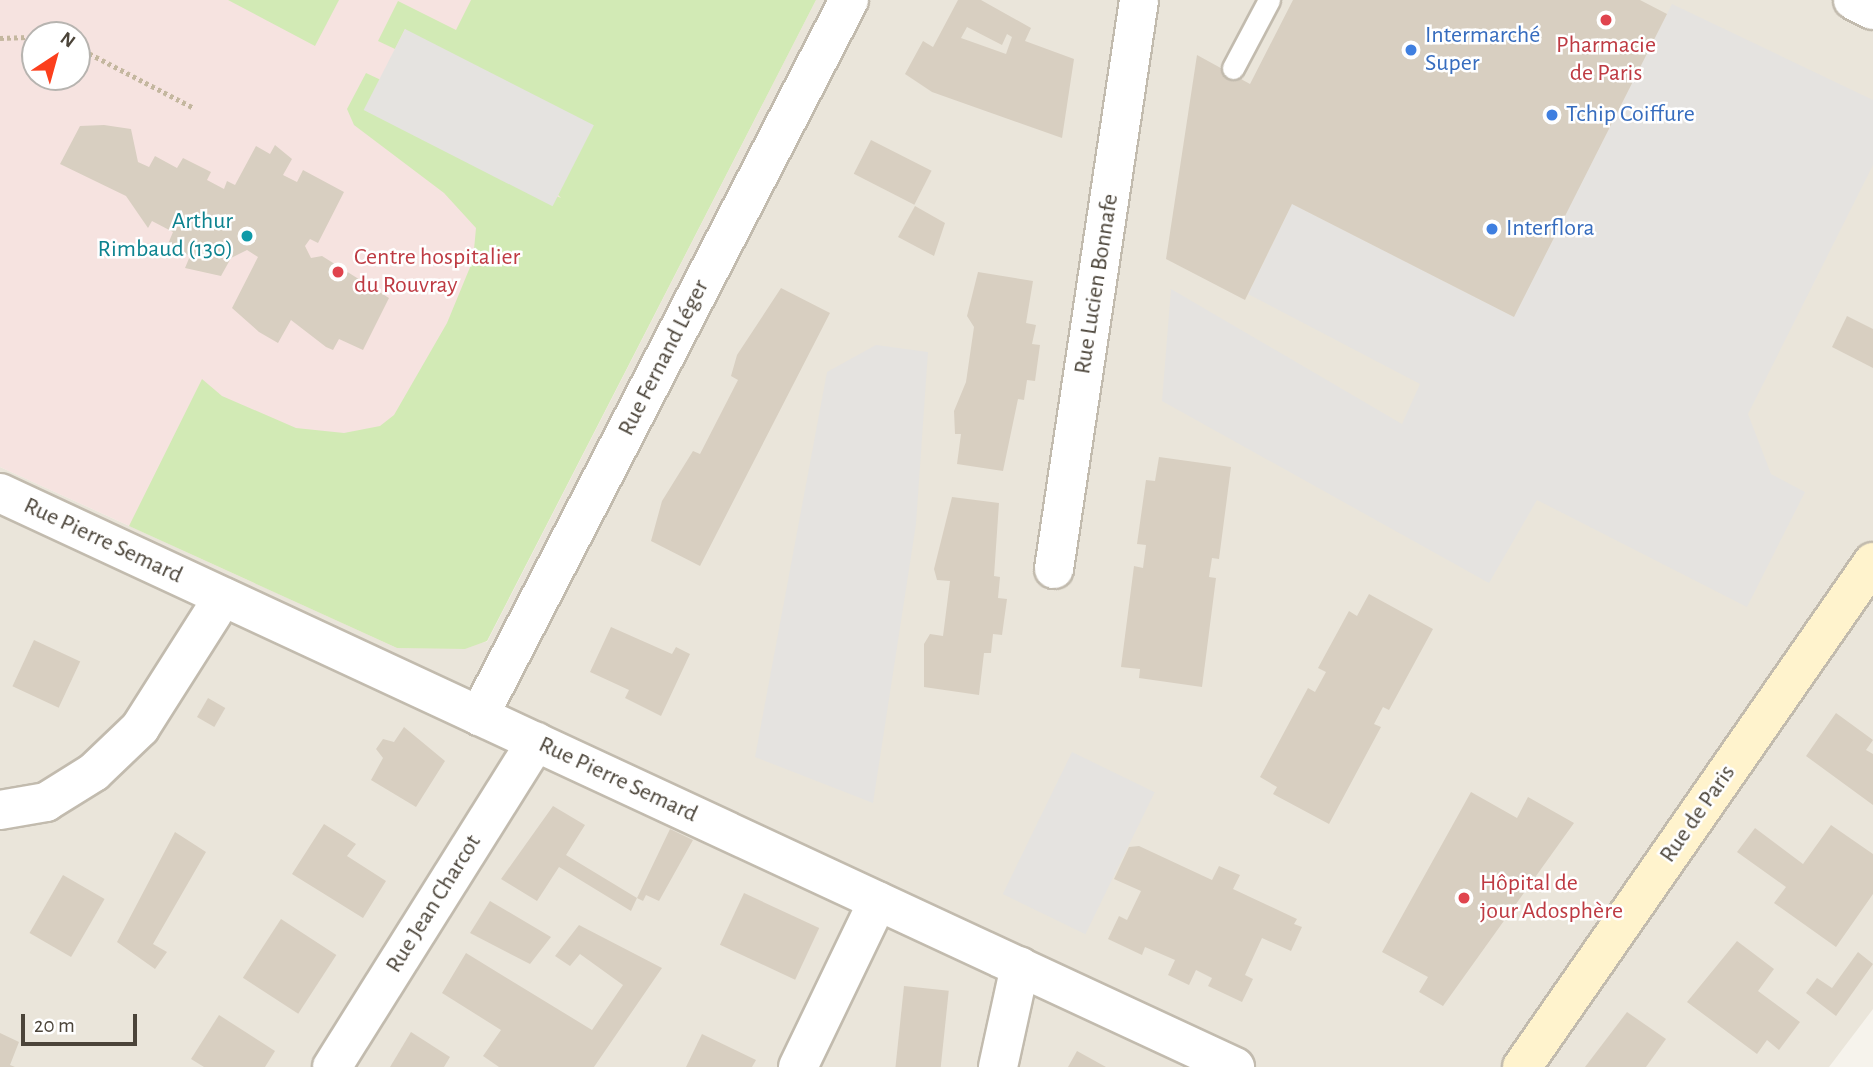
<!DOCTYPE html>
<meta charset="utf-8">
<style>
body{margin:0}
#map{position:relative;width:1873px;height:1067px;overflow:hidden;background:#f6f3ec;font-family:"Alegreya Sans",sans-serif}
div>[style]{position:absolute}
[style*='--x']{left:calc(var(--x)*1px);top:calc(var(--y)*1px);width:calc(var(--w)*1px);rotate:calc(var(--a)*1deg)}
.residential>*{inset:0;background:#eae5da}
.medical>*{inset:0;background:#f6e3e0}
.green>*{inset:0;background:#d2eab5}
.parking>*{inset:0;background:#e5e3e0;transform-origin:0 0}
.building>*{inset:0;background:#d8cfc1;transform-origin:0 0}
.path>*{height:4.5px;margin-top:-2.25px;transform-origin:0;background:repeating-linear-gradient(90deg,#c4b79f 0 3.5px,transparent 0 7px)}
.roads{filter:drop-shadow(2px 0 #c2bbae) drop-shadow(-2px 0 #c2bbae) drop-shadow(0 2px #c2bbae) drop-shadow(0 -2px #c2bbae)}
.service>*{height:21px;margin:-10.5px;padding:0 10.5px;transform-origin:10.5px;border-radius:10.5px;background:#fff}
.minor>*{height:38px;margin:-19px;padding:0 19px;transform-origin:19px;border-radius:19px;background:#fff}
.secondary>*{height:38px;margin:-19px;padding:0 19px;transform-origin:19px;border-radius:19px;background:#fff3cd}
.dots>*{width:19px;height:19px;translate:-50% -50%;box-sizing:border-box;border:4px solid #fff;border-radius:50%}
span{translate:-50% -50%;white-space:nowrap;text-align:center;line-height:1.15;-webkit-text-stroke:5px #fff;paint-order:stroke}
.shop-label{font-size:24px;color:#366cbe}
.left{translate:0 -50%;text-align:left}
.health-label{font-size:24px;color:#be3a42}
.culture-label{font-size:24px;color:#0d838f}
.right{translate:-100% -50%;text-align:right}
.street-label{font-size:24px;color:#4b4439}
.north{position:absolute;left:21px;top:21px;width:70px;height:70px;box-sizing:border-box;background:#fff;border:2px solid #b7b4b0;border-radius:50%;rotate:36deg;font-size:19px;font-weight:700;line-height:28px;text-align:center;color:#4b4439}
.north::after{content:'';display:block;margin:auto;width:24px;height:32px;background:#fc3f1d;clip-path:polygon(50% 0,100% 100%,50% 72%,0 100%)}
.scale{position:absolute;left:21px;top:1014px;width:116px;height:32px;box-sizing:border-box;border:4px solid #4b4439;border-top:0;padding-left:9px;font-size:21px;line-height:24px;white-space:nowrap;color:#4b4439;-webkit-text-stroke:5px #fff;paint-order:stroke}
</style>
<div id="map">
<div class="residential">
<div style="clip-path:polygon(816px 0,1873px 0,1873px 1009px,1829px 1067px,0 1067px,0 467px,397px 648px,487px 642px)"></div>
</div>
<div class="medical">
<div style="clip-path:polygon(evenodd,0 0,816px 0,487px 641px,465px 649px,397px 648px,0 467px,0 0,35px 35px,77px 35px,77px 77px,35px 77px,35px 35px)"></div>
</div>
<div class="green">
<div style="clip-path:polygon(228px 0,339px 0,315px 46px)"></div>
<div style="clip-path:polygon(471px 0,816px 0,487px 641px,465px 649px,397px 648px,129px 526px,202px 379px,222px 396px,296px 428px,344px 433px,380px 426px,394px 415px,447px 323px,473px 260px,476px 228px,444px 193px,354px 125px,347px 109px,366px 73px,381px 80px,367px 111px,561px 198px,405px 29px,395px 49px,378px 41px,398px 1px,456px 30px)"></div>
</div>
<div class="parking">
<div style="clip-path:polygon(1672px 4px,1873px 100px,1873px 165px,1748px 414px,1771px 474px,1805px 492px,1747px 607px,1537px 500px,1489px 583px,1162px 401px,1171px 289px,1402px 424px,1420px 384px,1248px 294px,1292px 204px,1514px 317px)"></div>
<div style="left:405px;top:29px;width:212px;height:91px;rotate:27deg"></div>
<div style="clip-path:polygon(876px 345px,928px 352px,916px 524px,873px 803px,755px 757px,827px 372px)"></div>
<div style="left:1072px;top:752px;width:92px;height:158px;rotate:26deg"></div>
</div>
<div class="building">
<div style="clip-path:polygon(evenodd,958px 0,981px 0,1031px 28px,1025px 41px,1074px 59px,1062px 138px,932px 92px,905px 74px,923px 41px,933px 47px,958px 0,967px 27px,1002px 45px,1007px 34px,1012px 37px,1006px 54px,961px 38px,967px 27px)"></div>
<div style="clip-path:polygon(1293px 0,1640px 0,1667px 14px,1514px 317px,1292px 204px,1245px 300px,1166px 259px,1197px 55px,1250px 84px)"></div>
<div style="clip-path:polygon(104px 125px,131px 129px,138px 162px,149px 167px,155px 156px,177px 168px,183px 158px,211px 172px,207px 180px,224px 189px,227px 181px,235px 185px,256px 146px,270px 154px,275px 145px,292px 159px,283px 175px,297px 182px,303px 170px,344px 192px,318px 243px,310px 239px,305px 246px,311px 258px,322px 256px,389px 298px,363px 350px,339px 339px,333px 350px,326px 347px,291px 320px,278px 343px,259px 332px,232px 308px,258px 257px,247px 250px,231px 258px,221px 276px,185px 268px,190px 256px,168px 244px,173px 232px,152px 221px,148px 228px,126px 196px,60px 164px,80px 126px)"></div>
<div style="left:871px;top:140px;width:68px;height:38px;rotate:27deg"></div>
<div style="clip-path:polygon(915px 206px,945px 223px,934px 256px,898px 237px)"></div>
<div style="clip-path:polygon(978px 272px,1033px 281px,1026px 323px,1036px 325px,1032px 344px,1040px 345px,1035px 381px,1027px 380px,1024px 400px,1018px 399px,1003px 471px,957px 464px,961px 434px,955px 434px,954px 411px,966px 382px,974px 327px,967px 316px)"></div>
<div style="clip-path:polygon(781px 288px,830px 313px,700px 566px,651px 541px,662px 501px,693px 451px,700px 454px,738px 380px,731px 376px,737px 355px)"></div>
<div style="clip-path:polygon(1847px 316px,1873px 329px,1873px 368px,1832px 347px)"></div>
<div style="clip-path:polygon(1159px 457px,1231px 467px,1219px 559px,1212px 558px,1209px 577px,1216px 578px,1202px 687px,1139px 678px,1140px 669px,1121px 667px,1134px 566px,1143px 568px,1146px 545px,1137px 544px,1146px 480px,1155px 481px)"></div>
<div style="clip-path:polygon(952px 497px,999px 503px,994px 576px,1000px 577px,998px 598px,1007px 599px,1002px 635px,993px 634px,991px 653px,984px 653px,979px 695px,924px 687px,924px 644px,930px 634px,943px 636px,950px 581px,937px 580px,934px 569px)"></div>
<div style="clip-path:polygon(1369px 594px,1433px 629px,1389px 710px,1383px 707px,1374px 724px,1381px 727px,1329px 824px,1273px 794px,1277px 787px,1260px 777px,1308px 688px,1315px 692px,1326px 672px,1318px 668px,1349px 611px,1357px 616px)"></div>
<div style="clip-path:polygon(611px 627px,672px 654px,676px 647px,690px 654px,661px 716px,625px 698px,629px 690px,590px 672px)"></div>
<div style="left:34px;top:640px;width:51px;height:51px;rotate:25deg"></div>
<div style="left:208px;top:698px;width:20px;height:22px;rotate:30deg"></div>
<div style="clip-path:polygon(1836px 713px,1873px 740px,1866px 750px,1873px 754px,1873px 805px,1806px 756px)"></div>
<div style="clip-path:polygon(404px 727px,445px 761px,416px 807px,371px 780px,383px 758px,376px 749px,383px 739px,394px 742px)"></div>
<div style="clip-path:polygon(1471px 792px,1517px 818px,1528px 797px,1574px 823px,1443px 1006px,1419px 992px,1428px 977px,1382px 952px)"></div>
<div style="clip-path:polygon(553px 806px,585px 825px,566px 855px,637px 898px,631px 911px,559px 867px,537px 901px,501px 879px)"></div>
<div style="clip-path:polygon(324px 824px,356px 844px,347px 856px,386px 881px,363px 918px,292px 874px)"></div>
<div style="clip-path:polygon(1831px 825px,1873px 854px,1873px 894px,1836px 947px,1774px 903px,1786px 887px,1737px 852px,1755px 828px,1803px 864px)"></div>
<div style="clip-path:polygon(670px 829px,693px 840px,659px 901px,646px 895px,643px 901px,637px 898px)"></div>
<div style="clip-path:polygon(175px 832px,206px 852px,153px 944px,167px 952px,155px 969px,117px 942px)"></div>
<div style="clip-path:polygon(1139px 846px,1212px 880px,1219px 866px,1240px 875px,1233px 889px,1297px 919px,1294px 924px,1302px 927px,1291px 951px,1262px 938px,1245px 975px,1253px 979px,1242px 1002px,1208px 986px,1212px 978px,1196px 970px,1189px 985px,1168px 975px,1175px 960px,1145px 947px,1142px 955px,1108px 939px,1119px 916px,1127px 920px,1141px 891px,1114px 879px,1129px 847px)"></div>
<div style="left:63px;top:875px;width:48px;height:67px;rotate:30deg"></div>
<div style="left:744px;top:893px;width:83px;height:57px;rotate:25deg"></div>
<div style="clip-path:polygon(490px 901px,551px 937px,530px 964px,470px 933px)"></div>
<div style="left:281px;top:919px;width:66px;height:70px;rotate:33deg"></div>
<div style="clip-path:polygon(579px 925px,662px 968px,594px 1067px,499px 1067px,483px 1056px,501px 1030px,442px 993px,466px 953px,592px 1030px,623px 985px,580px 954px,570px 966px,555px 956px)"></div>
<div style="clip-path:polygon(1737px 941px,1774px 969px,1758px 991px,1800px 1022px,1779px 1050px,1767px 1040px,1757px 1054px,1687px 1002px)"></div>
<div style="clip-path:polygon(1858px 952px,1873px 964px,1836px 1016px,1806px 993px,1817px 978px,1832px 988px)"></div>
<div style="left:904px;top:986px;width:45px;height:82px;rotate:6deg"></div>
<div style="clip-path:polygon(1627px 1012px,1666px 1039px,1646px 1067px,1585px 1067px)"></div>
<div style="clip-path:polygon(219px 1015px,275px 1051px,265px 1067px,204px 1067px,191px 1059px)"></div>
<div style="clip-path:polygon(411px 1032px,450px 1057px,444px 1067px,390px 1067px)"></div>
<div style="clip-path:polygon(0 1033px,19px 1042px,10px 1065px,15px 1067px,0 1067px)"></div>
<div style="clip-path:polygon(702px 1034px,756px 1060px,752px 1067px,686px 1067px)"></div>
<div style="clip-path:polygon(1077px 1051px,1106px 1067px,1068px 1067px)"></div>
</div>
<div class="path">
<div style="--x:0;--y:38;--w:35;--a:-2"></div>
<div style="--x:77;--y:47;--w:132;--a:27.5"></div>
</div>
<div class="roads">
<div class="service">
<div style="--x:1233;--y:68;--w:77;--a:-62.1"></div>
</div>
<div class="minor">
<div style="--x:1853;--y:0;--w:22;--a:27"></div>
<div style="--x:0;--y:493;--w:1362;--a:24.93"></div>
<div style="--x:1054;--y:569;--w:575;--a:-81.5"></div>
<div style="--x:479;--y:716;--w:806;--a:-62.67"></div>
<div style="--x:0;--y:810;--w:47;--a:-9.9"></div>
<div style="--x:46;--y:802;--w:57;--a:-32"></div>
<div style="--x:94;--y:772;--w:64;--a:-43.7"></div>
<div style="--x:140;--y:728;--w:155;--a:-57.6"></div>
<div style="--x:332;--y:1067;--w:384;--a:-57.9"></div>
<div style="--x:798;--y:1067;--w:184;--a:-64.3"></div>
<div style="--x:998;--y:1067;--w:103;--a:-77.7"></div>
</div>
<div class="secondary">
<div style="--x:1522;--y:1067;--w:615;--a:-55.2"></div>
</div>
</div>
<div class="dots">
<div style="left:1606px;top:20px;background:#e0444e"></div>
<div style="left:1411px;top:50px;background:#3f7fe0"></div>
<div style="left:1552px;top:115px;background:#3f7fe0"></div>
<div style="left:1492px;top:229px;background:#3f7fe0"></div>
<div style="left:247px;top:236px;background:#0f9aa8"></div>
<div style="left:338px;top:272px;background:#e0444e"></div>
<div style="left:1464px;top:898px;background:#e0444e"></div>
</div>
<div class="shop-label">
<span class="left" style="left:1425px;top:50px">Intermarché<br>Super</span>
<span class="left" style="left:1566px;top:115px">Tchip Coiffure</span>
<span class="left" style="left:1506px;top:229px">Interflora</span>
</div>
<div class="health-label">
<span style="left:1606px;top:60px">Pharmacie<br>de Paris</span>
<span class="left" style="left:354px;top:272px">Centre hospitalier<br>du Rouvray</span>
<span class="left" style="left:1480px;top:898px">Hôpital de<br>jour Adosphère</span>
</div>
<div class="culture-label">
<span class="right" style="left:233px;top:236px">Arthur<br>Rimbaud (130)</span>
</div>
<div class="street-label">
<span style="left:1097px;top:284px;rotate:-81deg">Rue Lucien Bonnafe</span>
<span style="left:664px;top:358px;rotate:-63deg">Rue Fernand Léger</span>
<span style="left:103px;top:541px;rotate:25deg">Rue Pierre Semard</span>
<span style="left:618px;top:780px;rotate:25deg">Rue Pierre Semard</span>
<span style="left:1698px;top:814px;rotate:-55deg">Rue de Paris</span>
<span style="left:434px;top:904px;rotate:-58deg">Rue Jean Charcot</span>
</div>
<div class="north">N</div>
<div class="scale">20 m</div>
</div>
